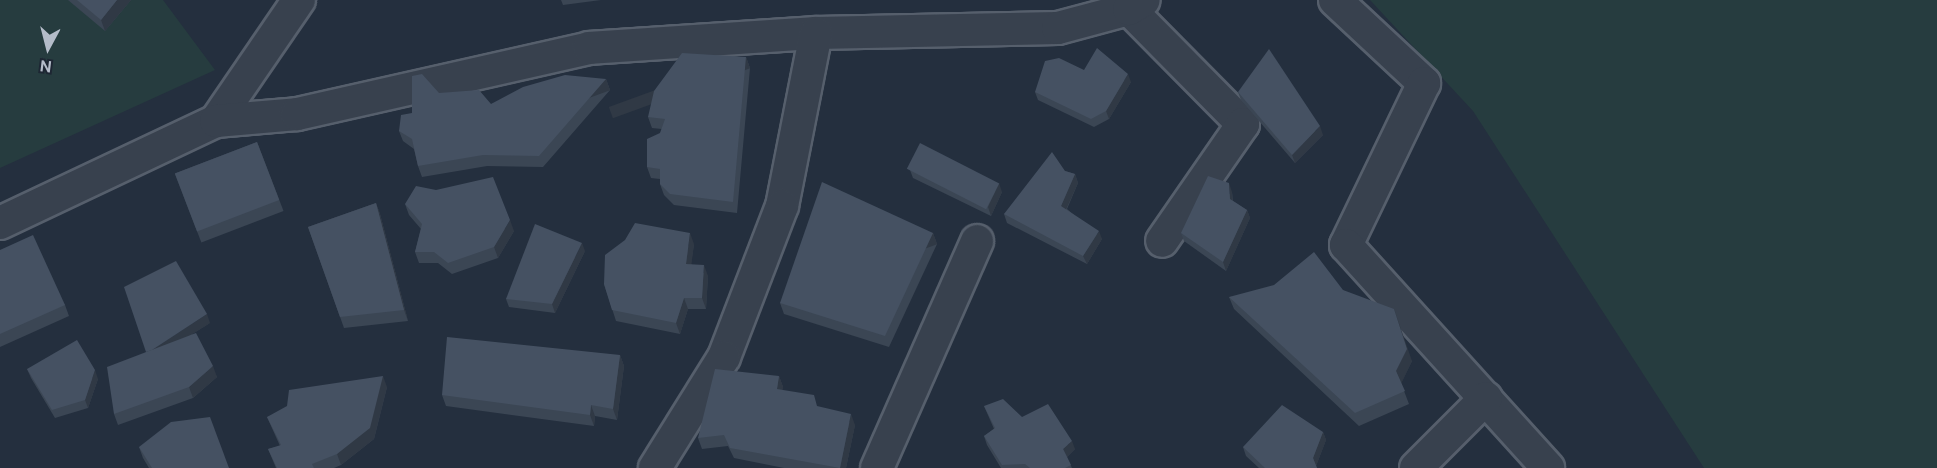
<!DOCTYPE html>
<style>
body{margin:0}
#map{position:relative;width:1937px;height:468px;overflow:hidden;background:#242f3e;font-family:"DM Sans",sans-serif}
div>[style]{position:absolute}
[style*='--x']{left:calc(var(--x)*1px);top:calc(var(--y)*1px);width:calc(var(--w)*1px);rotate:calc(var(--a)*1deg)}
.green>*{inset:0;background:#263c3f}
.roads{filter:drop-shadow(2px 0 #565f6c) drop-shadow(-2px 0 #565f6c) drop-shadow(0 2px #565f6c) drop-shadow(0 -2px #565f6c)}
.minor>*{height:32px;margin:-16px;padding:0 16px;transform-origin:16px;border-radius:16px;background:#38414e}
.wall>*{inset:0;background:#3b4654;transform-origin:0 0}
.shaded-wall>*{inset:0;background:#303945;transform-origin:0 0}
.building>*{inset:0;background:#455162;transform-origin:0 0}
span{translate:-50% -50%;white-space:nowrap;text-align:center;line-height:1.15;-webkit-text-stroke:4.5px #1d2633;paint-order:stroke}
.north{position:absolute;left:18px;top:18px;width:60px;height:60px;-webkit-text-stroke:4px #1d2633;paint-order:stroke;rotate:187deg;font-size:16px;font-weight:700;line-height:24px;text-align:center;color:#b4bcc9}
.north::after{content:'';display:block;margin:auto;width:21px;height:27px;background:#b4bcc9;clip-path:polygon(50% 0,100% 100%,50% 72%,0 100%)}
</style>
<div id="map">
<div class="green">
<div style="clip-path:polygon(0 0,163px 0,215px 70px,0 168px)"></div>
<div style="clip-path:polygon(1370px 0,1937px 0,1937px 468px,1704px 468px,1473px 111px)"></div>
</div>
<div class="roads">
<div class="minor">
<div style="--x:1335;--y:0;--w:122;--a:43"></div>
<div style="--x:1424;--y:83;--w:180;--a:115.7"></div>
<div style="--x:1346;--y:245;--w:301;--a:47.8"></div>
<div style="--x:1129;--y:9;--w:162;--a:45.3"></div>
<div style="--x:1243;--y:124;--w:142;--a:124.7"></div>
<div style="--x:816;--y:33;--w:242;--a:-1.2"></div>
<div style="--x:1058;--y:28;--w:73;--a:-15"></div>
<div style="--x:1129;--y:9;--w:17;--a:-31"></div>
<div style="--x:216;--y:121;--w:147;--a:-55.6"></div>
<div style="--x:0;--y:223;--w:239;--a:-25.3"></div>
<div style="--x:216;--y:121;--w:81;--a:-4.9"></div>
<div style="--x:297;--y:114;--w:299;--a:-12.7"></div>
<div style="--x:589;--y:48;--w:227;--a:-3.8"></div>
<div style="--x:816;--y:33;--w:176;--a:101.1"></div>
<div style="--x:782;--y:206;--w:162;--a:111"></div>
<div style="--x:724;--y:357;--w:131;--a:121.9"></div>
<div style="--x:877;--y:468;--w:248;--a:-66.2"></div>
<div style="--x:1416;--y:468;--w:99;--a:-45"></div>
</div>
</div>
<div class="wall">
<div style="clip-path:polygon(68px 0,131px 0,105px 31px)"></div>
<div style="clip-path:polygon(561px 0,601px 0,563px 5px)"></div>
<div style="clip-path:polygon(746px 57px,750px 68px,737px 213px,674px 205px,664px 195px,660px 184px,660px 179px,651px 178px,647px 167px,662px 129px,652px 128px,648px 117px)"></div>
<div style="clip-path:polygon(1084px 70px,1131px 82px,1109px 119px,1094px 127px,1038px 100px,1035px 92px)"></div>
<div style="clip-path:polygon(606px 79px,610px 90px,543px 167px,487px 166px,422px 177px,418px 166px,414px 149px,403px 141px,399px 131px,412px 113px,439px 93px,491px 104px)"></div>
<div style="clip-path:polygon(1238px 92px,1323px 135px,1295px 163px,1241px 100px)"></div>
<div style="left:257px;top:142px;width:74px;height:88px;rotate:69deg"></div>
<div style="clip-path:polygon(910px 170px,1002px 192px,991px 216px,913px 178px)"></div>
<div style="clip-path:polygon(1065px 171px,1075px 174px,1078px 183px,1067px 209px,1102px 239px,1087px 264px,1007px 223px,1004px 214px)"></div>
<div style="clip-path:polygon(1232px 192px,1233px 201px,1247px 210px,1250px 218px,1226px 271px,1184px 241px,1181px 233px)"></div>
<div style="clip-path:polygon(376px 203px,380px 214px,408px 321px,344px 328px,308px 227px)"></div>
<div style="clip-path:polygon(405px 204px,514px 231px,498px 258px,452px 274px,438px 263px,419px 263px,415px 252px,421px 229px,409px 215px)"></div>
<div style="clip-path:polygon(933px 233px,937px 244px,889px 347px,784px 314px,780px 303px)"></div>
<div style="clip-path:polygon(694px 244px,691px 264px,708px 276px,706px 309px,688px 309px,680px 334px,616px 321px,604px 284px)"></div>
<div style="clip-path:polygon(0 250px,65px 305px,69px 316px,0 347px)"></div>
<div style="clip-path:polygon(585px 251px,555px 313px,509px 307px,506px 299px)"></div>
<div style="clip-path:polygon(1343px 290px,1412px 361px,1401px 383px,1409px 404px,1359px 426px,1234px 309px,1229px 297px)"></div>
<div style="clip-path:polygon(210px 323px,192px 334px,217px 377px,193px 398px,118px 425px,114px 414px,146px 352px)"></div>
<div style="clip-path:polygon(620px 355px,624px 366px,617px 420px,595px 416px,594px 426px,446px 406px,442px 395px)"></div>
<div style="clip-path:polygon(27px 369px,98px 379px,88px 408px,55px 418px,31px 378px)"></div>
<div style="clip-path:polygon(779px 376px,783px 387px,782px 390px,855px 425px,846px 468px,784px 468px,734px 458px,728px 446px,702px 449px,698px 438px)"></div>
<div style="clip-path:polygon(387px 387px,374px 439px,341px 465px,334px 468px,276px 468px,268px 449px,280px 446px,267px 417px)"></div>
<div style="clip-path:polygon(984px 406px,1022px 417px,1075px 449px,1067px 457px,1072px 468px,1001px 468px,987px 445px,984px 436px,994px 429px)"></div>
<div style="clip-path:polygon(1323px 432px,1326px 440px,1316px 466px,1317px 468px,1259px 468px,1246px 456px,1243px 447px)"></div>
<div style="clip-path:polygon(139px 447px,229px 468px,149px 468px,143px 458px)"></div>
</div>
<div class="shaded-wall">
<div style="clip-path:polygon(117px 0,131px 0,105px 31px,101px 20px)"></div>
<div style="left:746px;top:57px;width:12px;height:146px;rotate:70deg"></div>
<div style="clip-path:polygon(1128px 74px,1131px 82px,1109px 119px,1106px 111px)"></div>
<div style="left:606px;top:79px;width:12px;height:102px;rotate:70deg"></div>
<div style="clip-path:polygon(1320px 126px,1323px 135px,1295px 163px,1292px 155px)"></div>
<div style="clip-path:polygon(1075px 174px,1078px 183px,1064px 214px,1061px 206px)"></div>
<div style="clip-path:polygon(999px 183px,1002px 192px,991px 216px,988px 207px)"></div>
<div style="clip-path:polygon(1229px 183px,1232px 192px,1233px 208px,1230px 199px)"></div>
<div style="clip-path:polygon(376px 203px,380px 214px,408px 321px,404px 310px)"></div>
<div style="clip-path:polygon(1247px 210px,1250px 218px,1226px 271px,1223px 262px)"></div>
<div style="clip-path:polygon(510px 220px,514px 231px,498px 258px,494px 247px)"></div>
<div style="clip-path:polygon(1099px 231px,1102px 239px,1087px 264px,1083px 256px)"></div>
<div style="clip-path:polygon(690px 233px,694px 244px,690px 275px,686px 264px)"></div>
<div style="left:933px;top:233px;width:12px;height:114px;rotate:70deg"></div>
<div style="clip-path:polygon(582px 243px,585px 251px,555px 313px,552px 304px)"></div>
<div style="clip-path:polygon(704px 265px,708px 276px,706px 309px,702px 298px)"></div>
<div style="clip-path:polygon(684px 298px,688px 309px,680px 334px,676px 323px)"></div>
<div style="clip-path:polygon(1394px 309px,1412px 361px,1401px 384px,1396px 371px)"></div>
<div style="clip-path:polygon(207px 314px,210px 323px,150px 361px,147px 353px)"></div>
<div style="clip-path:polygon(620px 355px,624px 366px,617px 420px,613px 409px)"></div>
<div style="clip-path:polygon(213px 366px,217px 377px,193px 398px,189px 387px)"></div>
<div style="clip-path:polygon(95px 370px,98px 379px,88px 408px,85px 400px)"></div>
<div style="clip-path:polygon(383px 376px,387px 387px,374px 439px,341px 465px,337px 454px)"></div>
<div style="clip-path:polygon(779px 376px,783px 387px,781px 400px,777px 389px)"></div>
<div style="clip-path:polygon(591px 405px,595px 416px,594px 426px,590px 415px)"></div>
<div style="clip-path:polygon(851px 414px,855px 425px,846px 468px,840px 468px)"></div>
<div style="clip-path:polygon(1323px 432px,1326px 440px,1316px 466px,1313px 458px)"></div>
<div style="clip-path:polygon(1072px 441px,1075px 449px,1067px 457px,1063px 449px)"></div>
</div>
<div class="building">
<div style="clip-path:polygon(77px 0,117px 0,101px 20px)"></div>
<div style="clip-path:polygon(1097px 48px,1128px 74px,1106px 111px,1091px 119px,1035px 92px,1045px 61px,1059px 58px,1084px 70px)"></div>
<div style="clip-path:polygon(1269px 49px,1320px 126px,1292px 155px,1238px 92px)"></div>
<div style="clip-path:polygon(682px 53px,746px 57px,733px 202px,670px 194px,660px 184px,660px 169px,647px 167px,647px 139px,660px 133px,665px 119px,648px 117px,654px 91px)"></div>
<div style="clip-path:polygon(422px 74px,439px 93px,479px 90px,491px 104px,523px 87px,565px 75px,606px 79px,539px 156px,483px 155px,418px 166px,412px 139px,399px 131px,401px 115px,412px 113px,412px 76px)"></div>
<div style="left:257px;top:142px;width:62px;height:88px;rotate:69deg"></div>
<div style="left:920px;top:143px;width:89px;height:29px;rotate:27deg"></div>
<div style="clip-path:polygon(1052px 152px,1065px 171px,1075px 174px,1061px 206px,1099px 231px,1083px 256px,1004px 214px)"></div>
<div style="clip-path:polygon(1208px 176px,1229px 183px,1230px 199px,1247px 210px,1223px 262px,1181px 233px)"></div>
<div style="clip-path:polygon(493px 177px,510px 220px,494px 247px,448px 263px,434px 252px,415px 252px,422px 224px,405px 204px,416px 186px,436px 190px)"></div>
<div style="clip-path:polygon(822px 182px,933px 233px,885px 336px,780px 303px)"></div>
<div style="clip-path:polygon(376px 203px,404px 310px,340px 317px,308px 227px)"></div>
<div style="clip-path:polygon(635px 223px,690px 233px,686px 264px,704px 265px,702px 298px,684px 298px,676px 323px,612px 310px,604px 284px,605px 255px,625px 240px)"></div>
<div style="clip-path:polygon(535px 224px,582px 243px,552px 304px,506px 299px)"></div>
<div style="clip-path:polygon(33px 235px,65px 305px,0 334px,0 250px)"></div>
<div style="clip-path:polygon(1314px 252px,1343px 290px,1394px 309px,1407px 349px,1396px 371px,1405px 391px,1355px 413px,1229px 297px,1274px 285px)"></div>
<div style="clip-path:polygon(176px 261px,207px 314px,152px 350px,146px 352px,124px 287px)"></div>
<div style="clip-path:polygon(196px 333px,213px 366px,189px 387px,114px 414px,107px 367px)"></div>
<div style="clip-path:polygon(447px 337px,620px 355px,613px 409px,591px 405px,590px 415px,442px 395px)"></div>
<div style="clip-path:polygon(77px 340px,95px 370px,85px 400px,52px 410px,27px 369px)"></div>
<div style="clip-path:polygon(715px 369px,779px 376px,777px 389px,814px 395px,817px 406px,851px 414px,840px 468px,730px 448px,724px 435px,698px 438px)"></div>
<div style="clip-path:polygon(383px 376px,370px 428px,337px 454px,312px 464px,314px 468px,277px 468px,268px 449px,281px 445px,267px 417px,287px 406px,289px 390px)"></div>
<div style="clip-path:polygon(1003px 399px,1022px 417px,1048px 404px,1072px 441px,1063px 449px,1071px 465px,1065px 468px,1030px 468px,1025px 464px,1002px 465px,984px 436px,995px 428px,984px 406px)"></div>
<div style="clip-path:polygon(1282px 405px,1323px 432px,1313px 458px,1317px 468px,1265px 468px,1243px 447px)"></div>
<div style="clip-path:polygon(210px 417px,229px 468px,152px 468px,139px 447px,171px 422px)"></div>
</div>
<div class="north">N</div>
</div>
